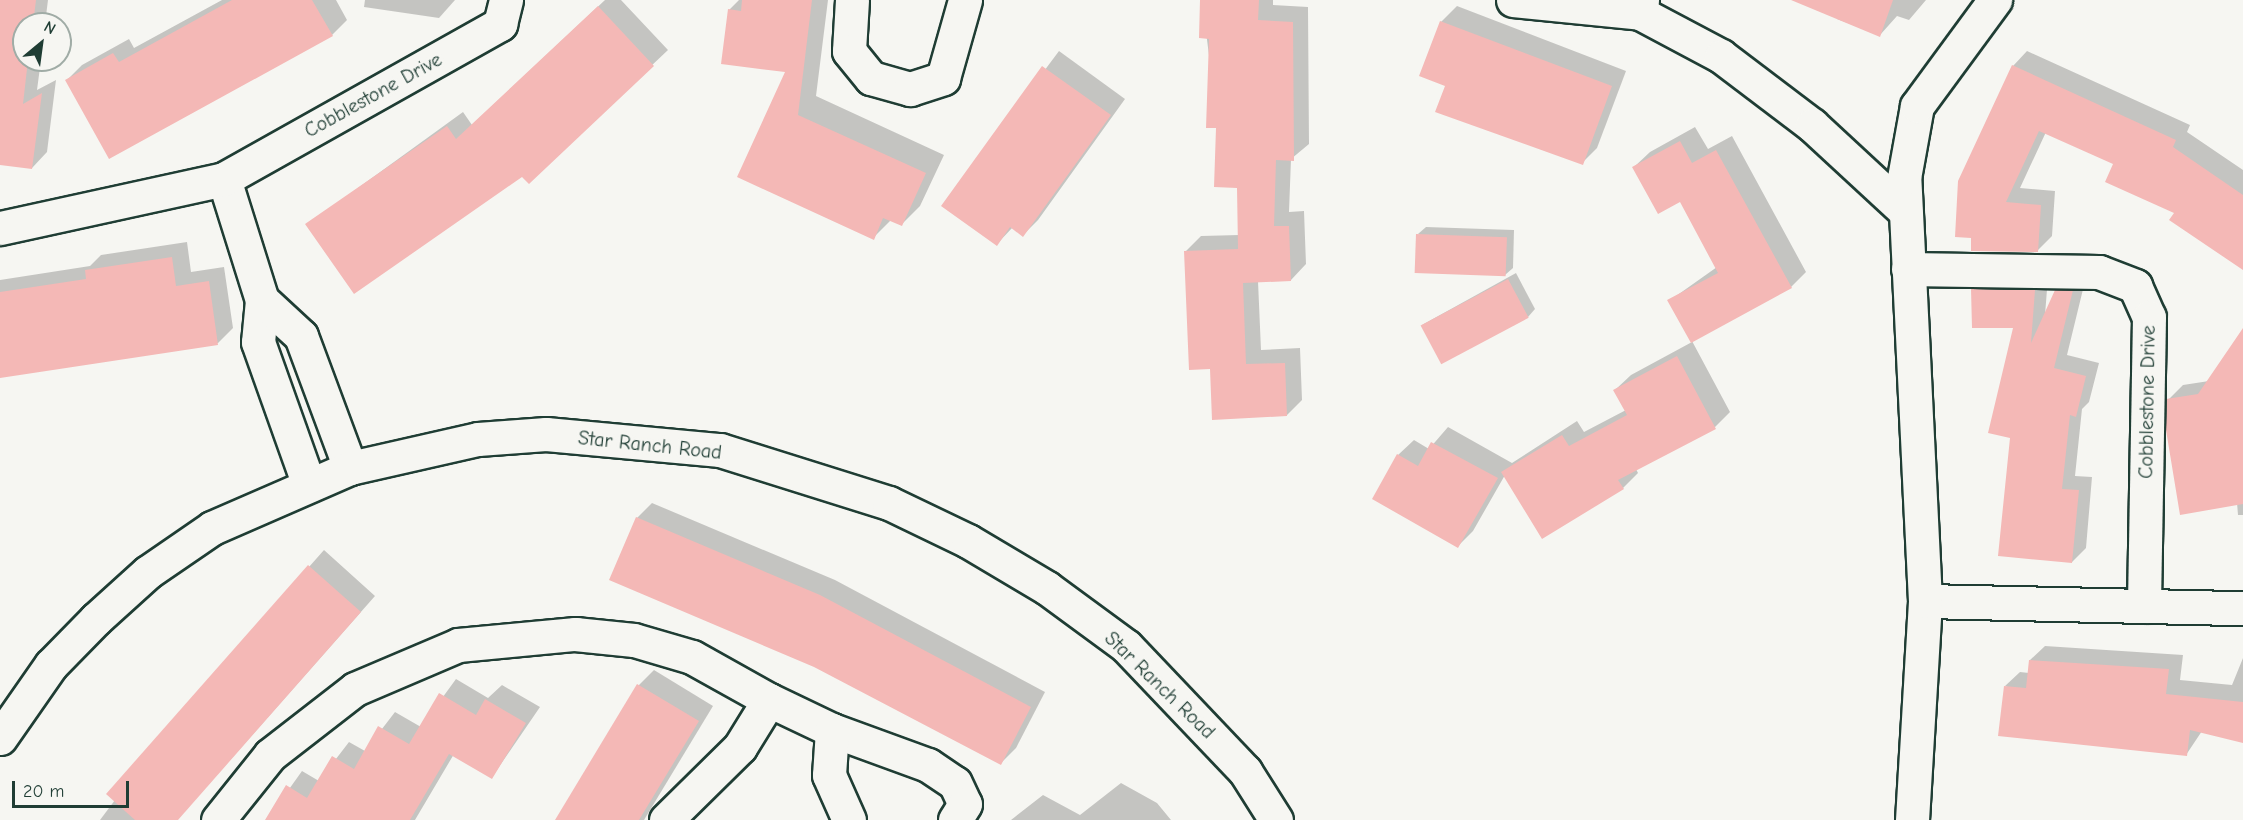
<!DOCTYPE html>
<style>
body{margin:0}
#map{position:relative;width:2243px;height:820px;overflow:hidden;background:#f6f6f2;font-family:"Comic Neue",sans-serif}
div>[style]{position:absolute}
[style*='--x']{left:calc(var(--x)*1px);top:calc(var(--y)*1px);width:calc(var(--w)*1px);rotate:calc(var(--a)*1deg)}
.shadow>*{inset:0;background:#0003}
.building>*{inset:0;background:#f4b8b6;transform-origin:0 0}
.roads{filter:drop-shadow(2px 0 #1f3d34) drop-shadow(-2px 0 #1f3d34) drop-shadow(0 2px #1f3d34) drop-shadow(0 -2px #1f3d34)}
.minor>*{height:33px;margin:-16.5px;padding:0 16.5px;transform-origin:16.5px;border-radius:16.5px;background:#f6f6f2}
.tertiary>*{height:33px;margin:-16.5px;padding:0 16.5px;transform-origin:16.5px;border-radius:16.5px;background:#f6f6f2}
span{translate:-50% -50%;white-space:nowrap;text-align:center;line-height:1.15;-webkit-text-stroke:6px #f6f6f2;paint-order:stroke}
.street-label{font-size:20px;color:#1f3d34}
.north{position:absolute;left:12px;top:12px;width:60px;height:60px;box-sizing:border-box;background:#f6f6f2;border:2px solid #a0aca6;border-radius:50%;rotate:29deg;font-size:16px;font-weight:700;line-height:24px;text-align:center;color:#1f3d34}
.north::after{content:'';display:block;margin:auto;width:21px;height:27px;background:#1f3d34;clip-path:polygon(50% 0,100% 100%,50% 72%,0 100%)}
.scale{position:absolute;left:12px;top:781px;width:117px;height:27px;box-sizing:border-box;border:3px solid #1f3d34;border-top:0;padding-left:8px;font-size:18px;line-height:21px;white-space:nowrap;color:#1f3d34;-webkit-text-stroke:4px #f6f6f2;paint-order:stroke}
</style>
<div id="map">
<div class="shadow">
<div style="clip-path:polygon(0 0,48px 0,45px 24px,24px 24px,24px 60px,41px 60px,37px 90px,56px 80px,47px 152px,32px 168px,0 164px)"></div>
<div style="clip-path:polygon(222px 0,336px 0,347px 20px,332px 35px,67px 80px,82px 65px,129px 39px,134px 48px)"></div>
<div style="clip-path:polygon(365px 0,455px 0,439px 18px,364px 7px)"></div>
<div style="clip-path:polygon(605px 0,621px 0,668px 50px,529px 182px,523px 175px,307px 225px,463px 112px,472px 125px)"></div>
<div style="clip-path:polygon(739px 0,828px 0,816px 96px,944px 155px,920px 206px,901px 225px,891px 220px,873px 238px,739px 176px,787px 71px,729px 10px)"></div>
<div style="clip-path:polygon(1202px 0,1273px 0,1273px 5px,1308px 7px,1309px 144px,1291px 159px,1289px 212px,1304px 211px,1306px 264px,1291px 280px,1258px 281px,1261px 350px,1300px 348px,1302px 400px,1287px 415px,1211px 367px,1186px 251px,1201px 236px,1239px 235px,1238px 187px,1218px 127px)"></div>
<div style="clip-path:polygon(1844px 0,1926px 0,1909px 20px,1897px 16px,1880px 35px,1837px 19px)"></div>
<div style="clip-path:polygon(1457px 6px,1626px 71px,1597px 148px,1582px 163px,1441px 22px)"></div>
<div style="clip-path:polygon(1059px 51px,1125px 99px,1038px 220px,1023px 235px,1013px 227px,997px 244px,943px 206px)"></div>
<div style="clip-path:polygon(2027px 51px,2190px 125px,2187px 132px,2243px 170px,2243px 268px,2115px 163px,2046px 132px,2020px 188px,2055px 191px,2052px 236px,2037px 251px,1973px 250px,2013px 66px)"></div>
<div style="clip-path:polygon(1695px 127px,1708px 149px,1732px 136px,1806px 272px,1791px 287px,1692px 341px,1730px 412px,1715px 427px,1636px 469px,1638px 473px,1623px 488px,1505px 475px,1473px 531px,1458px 546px,1398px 455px,1414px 440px,1429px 449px,1448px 427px,1512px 463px,1577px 421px,1584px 432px,1626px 410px,1615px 390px,1631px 375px,1692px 342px,1669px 301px,1717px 267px,1680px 200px,1634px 167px,1650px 152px)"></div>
<div style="clip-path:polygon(1426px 227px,1514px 230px,1513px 268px,1505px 275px,1418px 234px)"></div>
<div style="clip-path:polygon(187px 242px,191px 272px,224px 267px,233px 328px,218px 343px,0 376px,0 280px,90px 266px,101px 255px)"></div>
<div style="clip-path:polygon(1516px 273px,1535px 309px,1528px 317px,1422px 325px)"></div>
<div style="clip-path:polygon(1987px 276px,2048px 277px,2045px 315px,2071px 277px,2086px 277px,2067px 355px,2099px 363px,2089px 402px,2082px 409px,2075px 476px,2092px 477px,2086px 548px,2072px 562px,2011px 437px,2015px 327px,1973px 289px)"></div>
<div style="clip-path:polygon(2243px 330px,2243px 515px,2238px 515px,2237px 503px,2168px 400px,2183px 385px,2209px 381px)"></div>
<div style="clip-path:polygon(652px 503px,835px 580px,1045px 692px,1016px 748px,1001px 763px,637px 518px)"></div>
<div style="clip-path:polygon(324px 550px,375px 596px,177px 820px,100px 820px,115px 800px,108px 794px)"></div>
<div style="clip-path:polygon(2045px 646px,2183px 655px,2180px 680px,2232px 685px,2243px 658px,2243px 742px,2202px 731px,2186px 755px,2005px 686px,2020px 672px,2029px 673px,2030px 660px)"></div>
<div style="clip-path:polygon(654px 670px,713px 706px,644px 820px,557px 820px,639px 685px)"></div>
<div style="clip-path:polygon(456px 679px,488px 698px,502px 685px,540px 707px,492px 777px,454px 754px,415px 820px,267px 820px,302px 771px,319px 781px,349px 742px,365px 751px,395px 712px,421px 727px)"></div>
<div style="clip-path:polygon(1121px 783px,1157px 803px,1171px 820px,1011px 820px,1043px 795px,1080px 815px)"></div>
</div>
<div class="building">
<div style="clip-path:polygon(0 0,36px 0,33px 24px,24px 24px,28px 60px,23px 104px,42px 93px,32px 169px,0 165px)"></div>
<div style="clip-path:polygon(232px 0,312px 0,333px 36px,109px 159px,65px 80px,113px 53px,119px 62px)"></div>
<div style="clip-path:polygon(742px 0,812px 0,798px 115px,926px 173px,902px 226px,883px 218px,874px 240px,737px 177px,785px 72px,721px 64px,728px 9px,741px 11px)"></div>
<div style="clip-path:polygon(1200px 0,1259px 0,1258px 20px,1293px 22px,1294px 161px,1276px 160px,1274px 226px,1289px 226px,1291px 281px,1243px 283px,1246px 364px,1285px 363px,1287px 416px,1212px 420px,1210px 369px,1189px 370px,1184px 251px,1238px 249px,1237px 188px,1214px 187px,1216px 128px,1206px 128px,1209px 39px,1199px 38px)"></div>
<div style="clip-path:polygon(1791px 0,1893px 0,1880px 37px)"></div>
<div style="clip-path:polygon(598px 6px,654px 66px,529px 184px,522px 177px,354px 294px,305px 224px,447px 126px,456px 139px)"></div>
<div style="clip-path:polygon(1440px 21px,1612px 86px,1583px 165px,1435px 112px,1445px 86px,1419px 76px)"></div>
<div style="clip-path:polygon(2012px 65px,2176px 140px,2173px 147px,2243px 195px,2243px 270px,2169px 220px,2174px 213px,2105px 182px,2113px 164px,2039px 131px,2006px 202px,2041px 205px,2038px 252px,1971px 251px,1971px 238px,1955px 237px,1958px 181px)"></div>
<div style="clip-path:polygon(1042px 66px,1111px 115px,1023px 237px,1010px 227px,997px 246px,941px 206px)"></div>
<div style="clip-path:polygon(1680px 141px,1692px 163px,1716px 150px,1792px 288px,1691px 343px,1667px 300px,1718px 273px,1680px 202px,1658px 214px,1632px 167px)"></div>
<div style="left:1416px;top:234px;width:91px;height:39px;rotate:2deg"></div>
<div style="clip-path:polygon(172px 257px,176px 286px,209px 281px,218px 345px,0 378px,0 292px,86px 279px,85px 270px)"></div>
<div style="left:1508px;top:279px;width:44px;height:99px;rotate:62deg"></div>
<div style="clip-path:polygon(1971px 289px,2035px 290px,2031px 343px,2055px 290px,2073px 290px,2054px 368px,2086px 376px,2076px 417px,2070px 415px,2062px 489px,2079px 490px,2072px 563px,1998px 556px,2010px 438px,1988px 433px,2013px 328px,1972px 328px)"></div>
<div style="clip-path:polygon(2243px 328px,2243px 504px,2180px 515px,2166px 430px,2166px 399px,2198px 394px)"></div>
<div style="clip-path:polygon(1677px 356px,1716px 429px,1618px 480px,1624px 489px,1542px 539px,1501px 472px,1562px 435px,1569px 446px,1627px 415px,1613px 390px)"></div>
<div style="clip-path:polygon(1431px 442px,1498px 478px,1458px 548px,1372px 499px,1397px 454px,1418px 466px)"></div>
<div style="clip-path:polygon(636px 517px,820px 595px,1031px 707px,1001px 765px,814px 667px,609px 580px)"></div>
<div style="clip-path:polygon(308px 565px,361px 612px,178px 820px,135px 820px,106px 794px)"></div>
<div style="clip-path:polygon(2029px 660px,2169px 669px,2166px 694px,2243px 702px,2243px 743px,2190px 730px,2187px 756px,1998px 736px,2004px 686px,2026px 688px)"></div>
<div style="clip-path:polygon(637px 684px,699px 721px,639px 820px,555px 820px)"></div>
<div style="clip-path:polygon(439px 693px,476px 715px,485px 699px,526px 723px,492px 779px,449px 754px,410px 820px,265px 820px,286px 785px,307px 798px,332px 756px,354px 769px,378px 726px,409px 744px)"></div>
</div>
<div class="roads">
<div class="minor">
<div style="--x:852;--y:0;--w:51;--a:93.4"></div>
<div style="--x:849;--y:51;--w:35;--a:51"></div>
<div style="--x:871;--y:78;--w:41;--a:15.8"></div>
<div style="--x:910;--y:89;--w:35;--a:-18"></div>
<div style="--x:943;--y:78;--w:81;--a:-74.2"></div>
<div style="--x:1513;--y:0;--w:128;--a:5.8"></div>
<div style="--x:1640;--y:13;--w:13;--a:-81"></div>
<div style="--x:1640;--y:13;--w:92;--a:28"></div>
<div style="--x:1721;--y:56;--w:114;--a:37.2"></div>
<div style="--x:1812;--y:125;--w:127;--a:42.8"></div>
<div style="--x:224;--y:179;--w:127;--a:72.6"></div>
<div style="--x:262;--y:300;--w:42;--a:95.4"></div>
<div style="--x:258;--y:342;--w:152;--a:70.4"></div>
<div style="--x:0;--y:228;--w:229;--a:-12.3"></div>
<div style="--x:224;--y:179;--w:317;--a:-29.3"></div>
<div style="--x:500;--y:24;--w:25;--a:-76"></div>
<div style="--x:1908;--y:269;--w:191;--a:0.9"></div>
<div style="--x:2099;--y:272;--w:39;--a:21"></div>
<div style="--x:2135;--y:286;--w:34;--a:66"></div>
<div style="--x:2149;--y:317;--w:289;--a:91"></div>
<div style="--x:262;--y:300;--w:53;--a:42.7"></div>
<div style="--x:301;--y:336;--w:141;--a:69.6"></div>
<div style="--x:1925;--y:601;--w:318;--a:1.3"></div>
<div style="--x:769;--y:700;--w:70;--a:25.5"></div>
<div style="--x:832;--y:730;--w:102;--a:20"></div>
<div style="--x:928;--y:765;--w:32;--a:34"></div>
<div style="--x:955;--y:783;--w:23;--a:65"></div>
<div style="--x:965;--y:804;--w:19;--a:122"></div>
<div style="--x:832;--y:730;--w:45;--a:93.8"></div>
<div style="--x:829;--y:775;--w:49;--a:66"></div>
<div style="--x:218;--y:820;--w:83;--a:-51.3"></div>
<div style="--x:270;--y:755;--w:108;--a:-37.8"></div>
<div style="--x:355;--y:689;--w:112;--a:-23.1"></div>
<div style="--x:458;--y:645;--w:118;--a:-5.4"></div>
<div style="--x:575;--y:634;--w:59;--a:5.8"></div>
<div style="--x:634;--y:640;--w:60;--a:16.3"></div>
<div style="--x:692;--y:657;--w:88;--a:29.2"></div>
<div style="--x:769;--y:700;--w:55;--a:121.7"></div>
<div style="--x:740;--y:747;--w:104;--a:135.4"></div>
<div style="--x:1912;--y:820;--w:219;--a:-86.6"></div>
<div style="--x:1925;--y:601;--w:424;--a:-92.8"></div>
<div style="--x:1904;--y:178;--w:73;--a:-79.8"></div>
<div style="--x:1917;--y:106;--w:132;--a:-53.7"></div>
</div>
<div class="tertiary">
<div style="--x:0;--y:738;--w:89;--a:-55.1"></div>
<div style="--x:51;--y:665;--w:64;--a:-45.6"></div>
<div style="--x:96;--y:619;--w:70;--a:-42.1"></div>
<div style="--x:148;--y:572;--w:78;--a:-34.5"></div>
<div style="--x:212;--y:528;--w:150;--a:-23.5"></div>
<div style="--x:350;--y:468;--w:131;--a:-12.8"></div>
<div style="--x:478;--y:439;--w:68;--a:-4.2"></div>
<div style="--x:546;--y:434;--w:175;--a:5.3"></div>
<div style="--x:720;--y:450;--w:177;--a:17.4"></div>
<div style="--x:889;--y:503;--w:88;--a:25.7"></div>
<div style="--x:968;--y:541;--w:92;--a:30.7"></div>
<div style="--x:1047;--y:588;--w:98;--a:36.3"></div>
<div style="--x:1126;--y:646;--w:173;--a:46.4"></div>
<div style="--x:1245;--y:771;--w:58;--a:57.7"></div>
</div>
</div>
<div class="street-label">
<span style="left:373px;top:95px;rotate:-29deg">Cobblestone Drive</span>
<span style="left:2147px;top:402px;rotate:-89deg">Cobblestone Drive</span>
<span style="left:650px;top:445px;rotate:6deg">Star Ranch Road</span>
<span style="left:1160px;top:685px;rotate:44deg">Star Ranch Road</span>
</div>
<div class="north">N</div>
<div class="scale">20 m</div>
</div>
